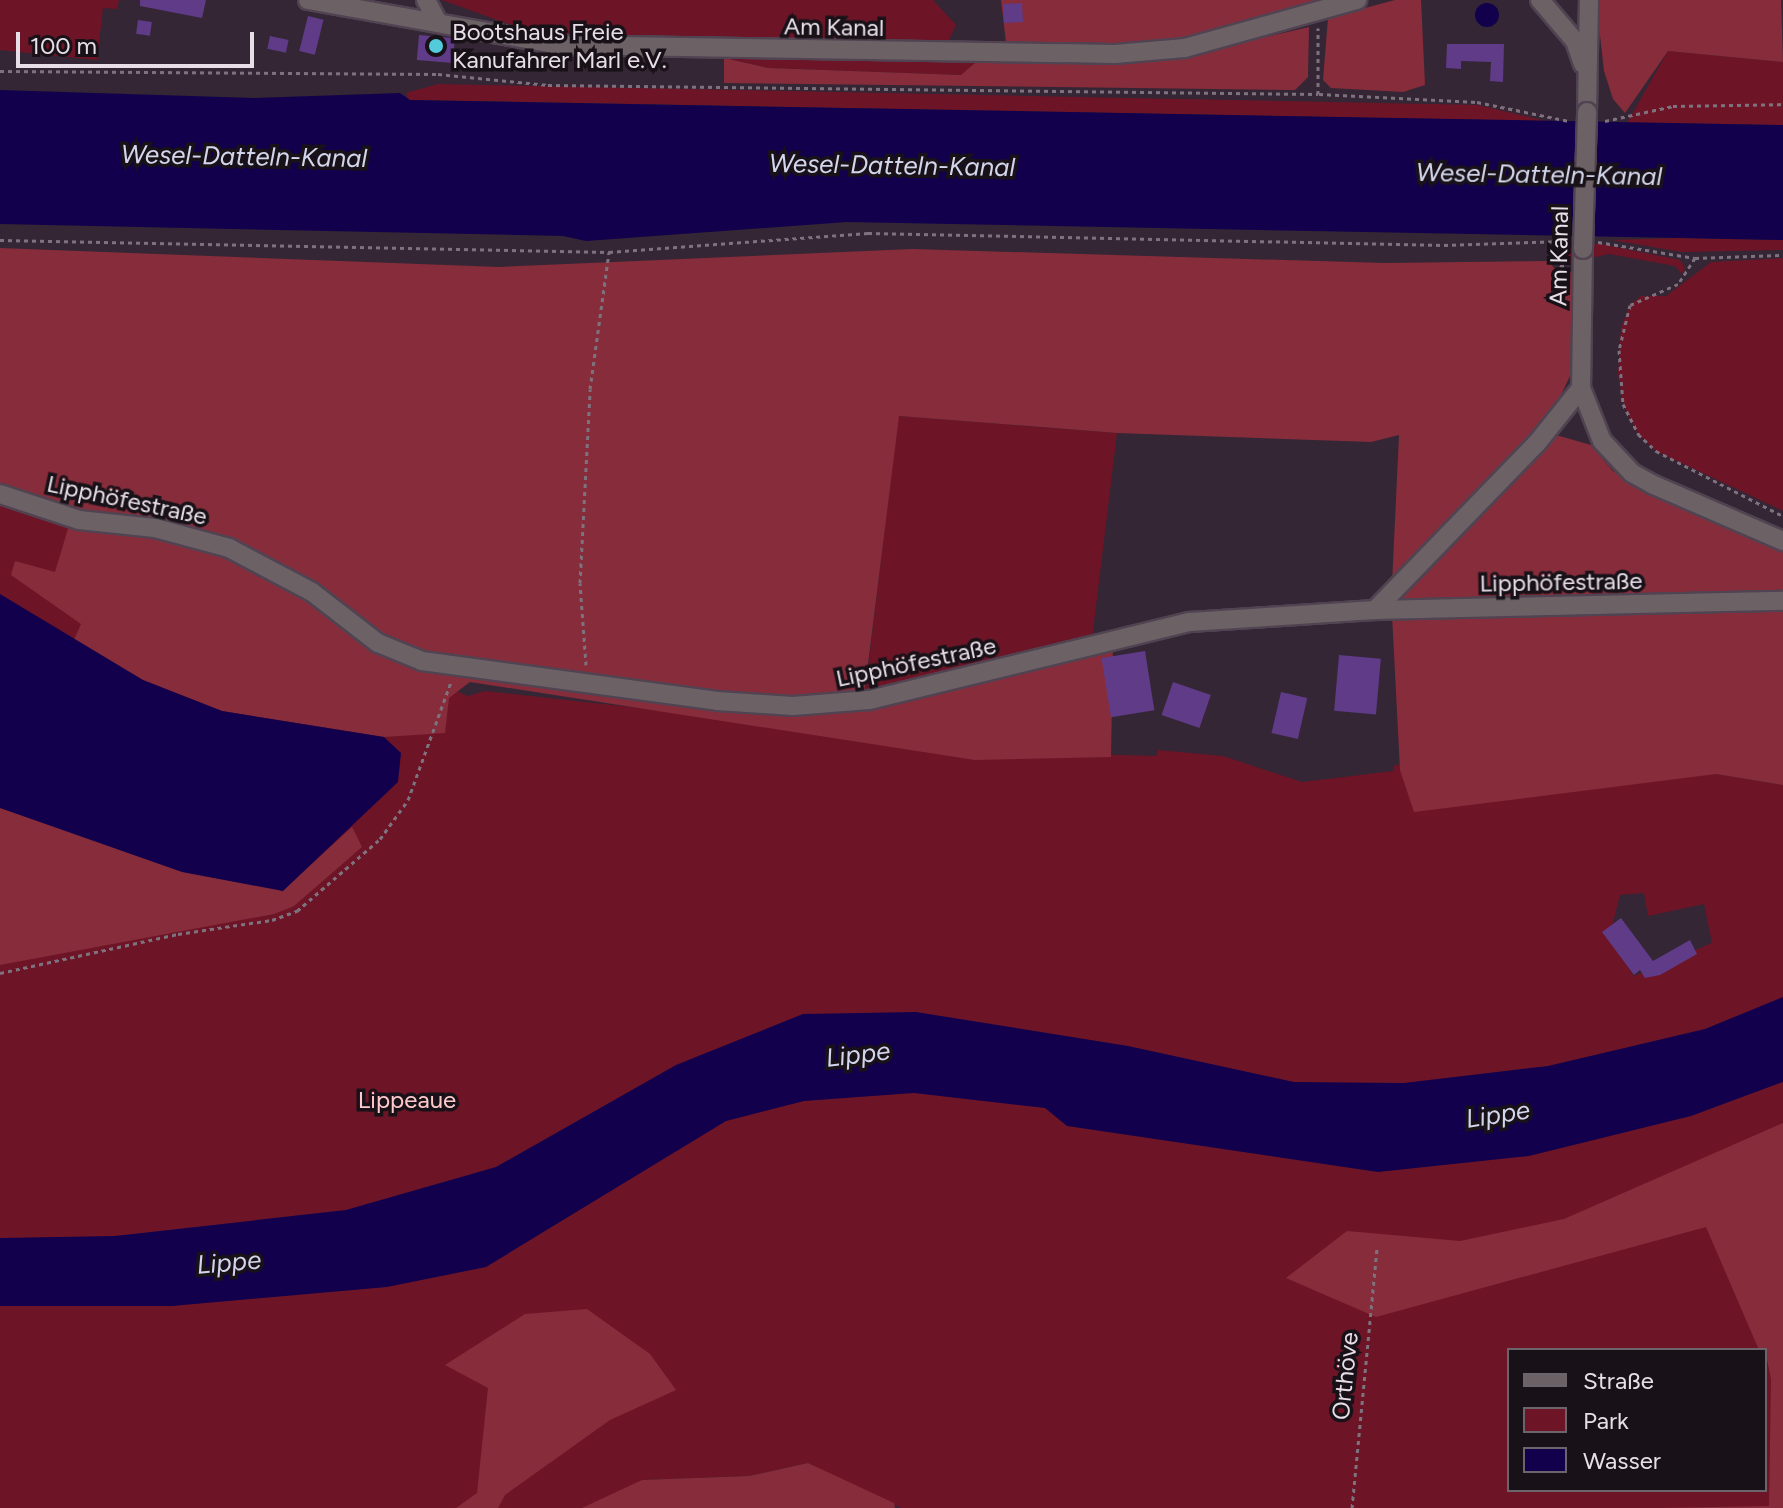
<!DOCTYPE html>
<meta charset="utf-8">
<style>
body{margin:0}
#map{position:relative;width:1783px;height:1508px;overflow:hidden;background:#342634;font-family:Figtree,sans-serif}
div>[style]{position:absolute}
[style*='--x']{left:calc(var(--x)*1px);top:calc(var(--y)*1px);width:calc(var(--w)*1px);rotate:calc(var(--a)*1deg)}
.green>*{inset:0;background:#6d1527}
.forest>*{inset:0;background:#872c3b}
.water>*{inset:0;background:#12004c}
.round{border-radius:50%}
.building>*{inset:0;background:#5f3b88;transform-origin:0 0}
.path>*{height:3px;margin-top:-1.5px;transform-origin:0;background:repeating-linear-gradient(90deg,#7e727e 0 4px,transparent 0 8px)}
.roads{filter:drop-shadow(2px 0 #514351) drop-shadow(-2px 0 #514351) drop-shadow(0 2px #514351) drop-shadow(0 -2px #514351)}
.minor>*{height:18px;margin:-9px;padding:0 9px;transform-origin:9px;border-radius:9px;background:#6c6266}
.bridges{filter:drop-shadow(2px 0 #514351) drop-shadow(-2px 0 #514351) drop-shadow(0 2px #514351) drop-shadow(0 -2px #514351)}
.minor-bridge>*{height:18px;margin:-9px;padding:0 9px;transform-origin:9px;border-radius:9px;background:#6c6266}
.dots>*{width:22px;height:22px;translate:-50% -50%;box-sizing:border-box;border:4px solid #181218;border-radius:50%}
span{translate:-50% -50%;white-space:nowrap;text-align:center;line-height:1.15;-webkit-text-stroke:7px #181218;paint-order:stroke}
.street-label{font-size:24px;color:#e7dee7}
.poi-label{font-size:24px;color:#e7dee7}
.left{translate:0 -50%;text-align:left}
.park-label{font-size:24px;color:#ffc9cc}
.water-label{font-size:26px;color:#d2d5eb;font-style:italic}
.legend{position:absolute;left:1507px;top:1348px;width:260px;height:144px;box-sizing:border-box;background:#181218;border:2px solid #6b646b;margin:0;padding:10px 14px;list-style:none;font-size:24px;color:#e7dee7}
.legend li{display:flex;align-items:center;gap:16px;height:40px}
.legend b{width:40px;border:2px solid #6b646b}
.scale{position:absolute;left:16px;top:32px;width:238px;height:36px;box-sizing:border-box;border:4px solid #e7dee7;border-top:0;padding-left:10px;font-size:24px;line-height:28px;white-space:nowrap;color:#e7dee7;-webkit-text-stroke:6px #181218;paint-order:stroke}
</style>
<div id="map">
<div class="green">
<div style="clip-path:polygon(0 0,119px 0,117px 9px,103px 8px,97px 60px,0 50px)"></div>
<div style="clip-path:polygon(442px 0,933px 0,956px 25px,947px 44px,603px 41px,538px 35px)"></div>
<div style="clip-path:polygon(1668px 51px,1783px 62px,1783px 125px,1627px 123px)"></div>
<div style="clip-path:polygon(724px 53px,974px 56px,976px 62px,961px 75px,768px 68px,724px 58px)"></div>
<div style="clip-path:polygon(438px 84px,1478px 105px,1546px 121px,409px 100px,406px 93px)"></div>
<div style="clip-path:polygon(1679px 238px,1783px 240px,1783px 250px,1682px 252px,1612px 240px)"></div>
<div style="clip-path:polygon(1601px 244px,1680px 260px,1685px 268px,1682px 274px,1675px 266px,1609px 254px,1560px 265px,1561px 245px)"></div>
<div style="clip-path:polygon(1783px 258px,1783px 511px,1656px 451px,1638px 434px,1623px 404px,1618px 373px,1621px 327px,1630px 305px,1641px 296px,1666px 296px,1711px 262px)"></div>
<div style="clip-path:polygon(898px 416px,1117px 433px,1092px 639px,865px 696px)"></div>
<div style="clip-path:polygon(evenodd,0 504px,74px 526px,468px 696px,485px 691px,894px 736px,966px 751px,1156px 756px,1158px 750px,1223px 756px,1302px 782px,1393px 771px,1394px 765px,1716px 774px,1783px 785px,1783px 1508px,901px 1508px,808px 1463px,749px 1476px,642px 1480px,604px 1508px,0 1508px,0 504px,1644px 893px,1648px 916px,1704px 904px,1712px 943px,1634px 976px,1609px 938px,1620px 895px,1644px 893px,0 504px,1509px 1350px,1765px 1350px,1765px 1490px,1509px 1490px,1509px 1350px)"></div>
</div>
<div class="forest">
<div style="clip-path:polygon(1001px 0,1351px 0,1185px 46px,1007px 51px)"></div>
<div style="clip-path:polygon(1395px 0,1421px 0,1425px 85px,1403px 92px,1331px 88px,1323px 80px,1328px 18px)"></div>
<div style="clip-path:polygon(1596px 0,1781px 0,1783px 62px,1668px 51px,1625px 113px,1613px 99px,1604px 71px)"></div>
<div style="clip-path:polygon(1309px 27px,1308px 77px,1295px 90px,724px 83px,724px 58px,768px 68px,961px 75px,976px 62px,1164px 60px)"></div>
<div style="clip-path:polygon(0 248px,499px 267px,912px 249px,1385px 263px,1548px 261px,1557px 271px,1573px 272px,1572px 372px,1561px 395px,1530px 435px,1392px 584px,1399px 435px,1371px 442px,1117px 433px,899px 416px,864px 696px,789px 702px,399px 649px,276px 565px,0 488px)"></div>
<div style="clip-path:polygon(1556px 435px,1591px 445px,1613px 471px,1660px 499px,1783px 550px,1783px 596px,1415px 603px,1397px 595px)"></div>
<div style="clip-path:polygon(70px 522px,195px 543px,281px 579px,381px 653px,420px 669px,766px 712px,1113px 647px,1111px 757px,975px 760px,470px 682px,449px 698px,445px 733px,384px 737px,222px 711px,143px 680px,73px 642px,81px 624px,11px 575px,15px 561px,55px 572px)"></div>
<div style="clip-path:polygon(1783px 608px,1783px 785px,1716px 774px,1414px 812px,1400px 770px,1392px 615px)"></div>
<div style="clip-path:polygon(0 808px,282px 891px,352px 827px,362px 847px,294px 906px,274px 914px,0 965px)"></div>
<div style="clip-path:polygon(1783px 1123px,1783px 1508px,1660px 1508px,1769px 1506px,1771px 1379px,1765px 1350px,1759px 1350px,1706px 1227px,1376px 1317px,1286px 1278px,1347px 1231px,1460px 1241px,1564px 1219px)"></div>
<div style="clip-path:polygon(587px 1309px,650px 1354px,676px 1390px,610px 1420px,505px 1495px,498px 1508px,456px 1508px,477px 1493px,488px 1388px,445px 1365px,525px 1314px)"></div>
<div style="clip-path:polygon(808px 1463px,894px 1503px,895px 1508px,582px 1508px,642px 1480px,749px 1476px)"></div>
</div>
<div class="water">
<div class="round" style="left:1475px;top:3px;width:24px;height:24px"></div>
<div style="clip-path:polygon(0 90px,254px 98px,400px 93px,410px 100px,1783px 125px,1783px 240px,847px 222px,586px 241px,563px 236px,0 224px)"></div>
<div style="clip-path:polygon(0 594px,143px 680px,222px 711px,384px 737px,401px 753px,398px 782px,283px 891px,182px 872px,0 808px)"></div>
<div style="clip-path:polygon(1783px 997px,1783px 1082px,1691px 1116px,1529px 1156px,1378px 1172px,1067px 1126px,1045px 1108px,914px 1093px,804px 1101px,726px 1121px,486px 1267px,387px 1287px,172px 1306px,0 1306px,0 1238px,115px 1236px,346px 1210px,496px 1167px,676px 1065px,803px 1014px,916px 1012px,1128px 1046px,1294px 1082px,1404px 1083px,1548px 1066px,1705px 1029px)"></div>
</div>
<div class="building">
<div style="clip-path:polygon(140px 0,206px 0,202px 18px,140px 6px)"></div>
<div style="left:1022px;top:3px;width:19px;height:19px;rotate:87deg"></div>
<div style="left:308px;top:16px;width:16px;height:36px;rotate:14deg"></div>
<div style="left:138px;top:20px;width:14px;height:14px;rotate:8deg"></div>
<div style="left:419px;top:35px;width:36px;height:25px;rotate:5deg"></div>
<div style="left:270px;top:36px;width:19px;height:13px;rotate:12deg"></div>
<div style="clip-path:polygon(1447px 44px,1504px 44px,1503px 82px,1490px 81px,1491px 62px,1461px 61px,1461px 69px,1446px 68px)"></div>
<div style="left:1145px;top:651px;width:60px;height:44px;rotate:81deg"></div>
<div style="left:1339px;top:655px;width:42px;height:56px;rotate:5deg"></div>
<div style="left:1173px;top:682px;width:40px;height:35px;rotate:19deg"></div>
<div style="left:1281px;top:692px;width:27px;height:42px;rotate:13deg"></div>
<div style="clip-path:polygon(1621px 918px,1653px 961px,1690px 940px,1697px 954px,1660px 975px,1645px 978px,1640px 970px,1634px 975px,1602px 932px)"></div>
</div>
<div class="path">
<div style="--x:0;--y:71;--w:438;--a:0.4"></div>
<div style="--x:438;--y:74;--w:111;--a:5.7"></div>
<div style="--x:548;--y:85;--w:770;--a:0.67"></div>
<div style="--x:1318;--y:94;--w:66;--a:-90"></div>
<div style="--x:1319;--y:94;--w:158;--a:2.9"></div>
<div style="--x:1477;--y:102;--w:94;--a:11.7"></div>
<div style="--x:1605;--y:121;--w:70;--a:-12.4"></div>
<div style="--x:1673;--y:106;--w:110;--a:-1"></div>
<div style="--x:0;--y:240;--w:609;--a:1.13"></div>
<div style="--x:609;--y:252;--w:260;--a:-4.2"></div>
<div style="--x:868;--y:233;--w:576;--a:1.19"></div>
<div style="--x:1444;--y:245;--w:123;--a:-1.9"></div>
<div style="--x:1559;--y:242;--w:24;--a:88"></div>
<div style="--x:1560;--y:266;--w:7;--a:0"></div>
<div style="--x:1598;--y:242;--w:98;--a:9.4"></div>
<div style="--x:1695;--y:258;--w:88;--a:-2"></div>
<div style="--x:1695;--y:258;--w:31;--a:123"></div>
<div style="--x:1678;--y:284;--w:52;--a:156.4"></div>
<div style="--x:1630;--y:305;--w:46;--a:103.7"></div>
<div style="--x:1619;--y:350;--w:54;--a:85.8"></div>
<div style="--x:1623;--y:404;--w:34;--a:63"></div>
<div style="--x:1638;--y:434;--w:25;--a:43"></div>
<div style="--x:1656;--y:451;--w:143;--a:27.1"></div>
<div style="--x:586;--y:665;--w:82;--a:-94.2"></div>
<div style="--x:580;--y:583;--w:194;--a:-87"></div>
<div style="--x:590;--y:389;--w:138;--a:-82.1"></div>
<div style="--x:0;--y:973;--w:182;--a:-12.4"></div>
<div style="--x:178;--y:934;--w:95;--a:-8.5"></div>
<div style="--x:272;--y:920;--w:27;--a:-20"></div>
<div style="--x:297;--y:911;--w:110;--a:-40.9"></div>
<div style="--x:380;--y:839;--w:48;--a:-54.3"></div>
<div style="--x:408;--y:800;--w:126;--a:-70"></div>
<div style="--x:1352;--y:1508;--w:261;--a:-84.5"></div>
</div>
<div class="roads">
<div class="minor">
<div style="--x:308;--y:0;--w:257;--a:10.1"></div>
<div style="--x:561;--y:45;--w:554;--a:0.93"></div>
<div style="--x:1115;--y:54;--w:70;--a:-4.9"></div>
<div style="--x:1185;--y:48;--w:179;--a:-15.6"></div>
<div style="--x:426;--y:0;--w:26;--a:62"></div>
<div style="--x:1540;--y:0;--w:54;--a:49.5"></div>
<div style="--x:1575;--y:41;--w:24;--a:71"></div>
<div style="--x:1587;--y:112;--w:112;--a:-89"></div>
<div style="--x:1583;--y:249;--w:139;--a:90.8"></div>
<div style="--x:1581;--y:388;--w:57;--a:68.4"></div>
<div style="--x:1602;--y:441;--w:44;--a:46.8"></div>
<div style="--x:1632;--y:473;--w:25;--a:29"></div>
<div style="--x:1654;--y:485;--w:141;--a:23.5"></div>
<div style="--x:0;--y:494;--w:83;--a:18.2"></div>
<div style="--x:79;--y:520;--w:76;--a:6"></div>
<div style="--x:155;--y:528;--w:77;--a:15.1"></div>
<div style="--x:229;--y:548;--w:94;--a:27.9"></div>
<div style="--x:312;--y:592;--w:83;--a:37.7"></div>
<div style="--x:378;--y:643;--w:48;--a:22.2"></div>
<div style="--x:422;--y:661;--w:298;--a:7.7"></div>
<div style="--x:717;--y:701;--w:76;--a:3.8"></div>
<div style="--x:793;--y:706;--w:76;--a:-4.5"></div>
<div style="--x:869;--y:700;--w:330;--a:-13.7"></div>
<div style="--x:1190;--y:622;--w:185;--a:-3.7"></div>
<div style="--x:1375;--y:610;--w:408;--a:-1.3"></div>
<div style="--x:1375;--y:610;--w:233;--a:-45.9"></div>
<div style="--x:1537;--y:443;--w:70;--a:-51.3"></div>
</div>
</div>
<div class="bridges">
<div class="minor-bridge">
<div style="--x:1583;--y:249;--w:137;--a:-88.3"></div>
</div>
</div>
<div class="dots">
<div style="left:436px;top:46px;background:#53cbdb"></div>
</div>
<div class="street-label">
<span style="left:834px;top:27px;rotate:1deg">Am Kanal</span>
<span style="left:1559px;top:256px;rotate:-89deg">Am Kanal</span>
<span style="left:127px;top:500px;rotate:12deg">Lipphöfestraße</span>
<span style="left:1561px;top:582px;rotate:-1deg">Lipphöfestraße</span>
<span style="left:916px;top:662px;rotate:-12deg">Lipphöfestraße</span>
<span style="left:1345px;top:1376px;rotate:-84deg">Orthöve</span>
</div>
<div class="poi-label">
<span class="left" style="left:452px;top:46px">Bootshaus Freie<br>Kanufahrer Marl e.V.</span>
</div>
<div class="park-label">
<span style="left:407px;top:1100px">Lippeaue</span>
</div>
<div class="water-label">
<span style="left:244px;top:157px;rotate:1deg">Wesel-Datteln-Kanal</span>
<span style="left:892px;top:166px;rotate:1deg">Wesel-Datteln-Kanal</span>
<span style="left:1539px;top:175px;rotate:1deg">Wesel-Datteln-Kanal</span>
<span style="left:858px;top:1055px;rotate:-7deg">Lippe</span>
<span style="left:1498px;top:1115px;rotate:-9deg">Lippe</span>
<span style="left:229px;top:1263px;rotate:-5deg">Lippe</span>
</div>
<ul class="legend">
<li><b style="height:10px;background:#6c6266"></b>Straße</li>
<li><b style="height:22px;background:#6d1527"></b>Park</li>
<li><b style="height:22px;background:#12004c"></b>Wasser</li>
</ul>
<div class="scale">100 m</div>
</div>
